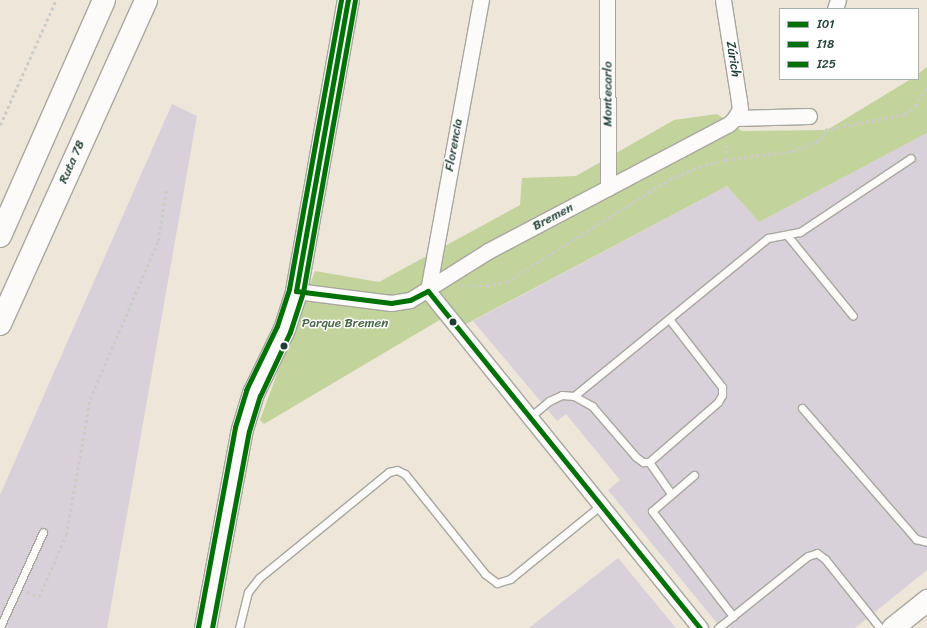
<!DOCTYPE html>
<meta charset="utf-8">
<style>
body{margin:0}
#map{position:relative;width:927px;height:628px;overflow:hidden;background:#ede6d9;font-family:Sriracha,sans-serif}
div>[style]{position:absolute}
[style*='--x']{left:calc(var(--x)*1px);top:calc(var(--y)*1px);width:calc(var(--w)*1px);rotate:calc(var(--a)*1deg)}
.industrial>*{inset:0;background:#d8d1d9}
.green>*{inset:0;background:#c3d39c}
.path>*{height:2.5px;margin-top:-1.25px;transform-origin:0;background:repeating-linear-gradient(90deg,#cbccc8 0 3px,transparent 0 6px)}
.roads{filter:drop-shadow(1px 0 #a8a79f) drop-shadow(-1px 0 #a8a79f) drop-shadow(0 1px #a8a79f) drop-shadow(0 -1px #a8a79f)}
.lane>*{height:7px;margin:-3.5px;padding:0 3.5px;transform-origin:3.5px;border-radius:3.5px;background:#fcfbf9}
.street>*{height:15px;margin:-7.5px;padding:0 7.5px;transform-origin:7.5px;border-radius:7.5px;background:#fcfbf9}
.secondary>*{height:21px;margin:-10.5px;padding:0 10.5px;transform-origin:10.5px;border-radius:10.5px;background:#fcfbf9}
.highway>*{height:22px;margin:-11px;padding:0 11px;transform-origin:11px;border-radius:11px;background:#fcfbf9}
.bus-1>*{height:5px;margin:-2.5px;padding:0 2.5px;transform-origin:2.5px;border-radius:2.5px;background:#007106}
.bus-2>*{height:5px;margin:-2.5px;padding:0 2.5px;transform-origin:2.5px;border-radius:2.5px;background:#007106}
.bus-3>*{height:5px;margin:-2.5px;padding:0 2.5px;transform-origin:2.5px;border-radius:2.5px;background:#007106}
.dots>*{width:11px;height:11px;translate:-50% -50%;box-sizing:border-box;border:2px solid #fff;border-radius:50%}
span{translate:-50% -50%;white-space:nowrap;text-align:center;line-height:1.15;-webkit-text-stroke:3px #fff;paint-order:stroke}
.street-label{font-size:13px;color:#1f3d34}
.park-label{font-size:13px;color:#466544}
.legend{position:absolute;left:779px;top:8px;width:140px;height:72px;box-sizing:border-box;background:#fff;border:1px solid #a5b1ae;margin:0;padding:5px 7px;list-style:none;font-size:12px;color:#1f3d34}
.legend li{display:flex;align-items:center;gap:8px;height:20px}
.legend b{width:20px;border:1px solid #a5b1ae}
</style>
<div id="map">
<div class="industrial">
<div style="clip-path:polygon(172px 104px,197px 116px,107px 628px,0 628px,0 495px)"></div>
<div style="clip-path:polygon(927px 133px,927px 570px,855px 628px,721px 628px,608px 490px,620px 480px,566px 414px,557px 421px,473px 321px,727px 186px,759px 222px)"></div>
<div style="clip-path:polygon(618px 558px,676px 628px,529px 628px)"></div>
</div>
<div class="green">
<div style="clip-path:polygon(927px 67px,927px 133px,759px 222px,727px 186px,453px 331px,443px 318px,264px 424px,260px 420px,315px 271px,379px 282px,520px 205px,522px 178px,576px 176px,674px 120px,717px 114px,742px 131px,827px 130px,911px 79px,918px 79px,918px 74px)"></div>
</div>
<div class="path">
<div style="--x:0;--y:125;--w:137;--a:-65.9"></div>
<div style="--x:726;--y:160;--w:18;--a:-87"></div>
<div style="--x:461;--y:286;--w:26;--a:0"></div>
<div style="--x:487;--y:286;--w:19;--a:-12"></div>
<div style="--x:506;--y:282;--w:194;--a:-32.1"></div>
<div style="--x:670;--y:179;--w:31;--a:-22"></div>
<div style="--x:699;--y:167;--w:28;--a:-15"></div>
<div style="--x:726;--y:160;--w:68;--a:-7.7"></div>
<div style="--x:793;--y:151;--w:29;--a:-22"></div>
<div style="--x:820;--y:140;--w:11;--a:-63"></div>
<div style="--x:825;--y:130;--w:82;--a:-11.3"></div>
<div style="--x:905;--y:114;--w:13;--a:-39"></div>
<div style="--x:915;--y:106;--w:22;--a:-58"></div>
<div style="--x:27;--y:592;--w:13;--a:23"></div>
<div style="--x:39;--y:597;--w:68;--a:-66.5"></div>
<div style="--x:66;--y:535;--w:138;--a:-80"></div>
<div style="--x:90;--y:399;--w:172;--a:-66.7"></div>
<div style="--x:158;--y:241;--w:51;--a:-80.9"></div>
</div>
<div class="roads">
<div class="lane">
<div style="--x:787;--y:235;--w:104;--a:50.8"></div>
<div style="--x:574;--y:396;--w:250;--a:-39.2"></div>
<div style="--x:768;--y:238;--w:33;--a:-11"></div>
<div style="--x:800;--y:232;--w:133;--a:-33.7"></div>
<div style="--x:802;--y:408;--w:174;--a:49"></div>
<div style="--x:916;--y:539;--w:11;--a:15"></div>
<div style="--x:530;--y:417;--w:25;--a:-40"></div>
<div style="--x:549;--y:401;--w:14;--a:-25"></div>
<div style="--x:562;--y:395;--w:12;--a:5"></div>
<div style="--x:574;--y:396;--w:21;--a:29"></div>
<div style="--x:592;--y:406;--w:67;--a:49.2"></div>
<div style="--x:636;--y:457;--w:9;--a:36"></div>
<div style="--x:643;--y:462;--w:6;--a:0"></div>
<div style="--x:649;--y:462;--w:91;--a:-41"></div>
<div style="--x:718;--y:402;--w:8;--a:-60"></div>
<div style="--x:722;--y:395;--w:8;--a:-90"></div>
<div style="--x:722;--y:387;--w:86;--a:-127.9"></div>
<div style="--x:649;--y:462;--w:38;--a:55"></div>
<div style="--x:694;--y:475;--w:55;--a:139.4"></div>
<div style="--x:652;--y:511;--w:133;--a:52.4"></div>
<div style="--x:0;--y:627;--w:104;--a:-65.6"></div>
<div style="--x:239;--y:628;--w:37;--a:-76"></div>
<div style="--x:248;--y:592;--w:18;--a:-52"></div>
<div style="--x:259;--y:578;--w:168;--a:-39.2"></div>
<div style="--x:389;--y:472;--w:8;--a:-14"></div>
<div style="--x:397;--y:470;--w:9;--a:27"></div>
<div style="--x:405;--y:474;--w:128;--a:51.3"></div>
<div style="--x:485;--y:574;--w:15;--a:37"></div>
<div style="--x:497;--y:583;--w:14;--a:-17"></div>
<div style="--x:510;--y:579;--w:117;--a:-39.1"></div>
<div style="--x:718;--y:628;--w:115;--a:-38.7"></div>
<div style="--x:808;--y:556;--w:9;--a:-18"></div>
<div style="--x:817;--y:553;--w:10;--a:37"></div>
<div style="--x:825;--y:559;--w:88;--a:51.4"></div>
</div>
<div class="street">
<div style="--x:607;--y:0;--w:188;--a:89.7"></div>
<div style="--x:723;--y:0;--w:102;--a:81"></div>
<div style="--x:739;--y:101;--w:8;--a:83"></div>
<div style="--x:740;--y:109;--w:10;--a:119"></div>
<div style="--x:835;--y:9;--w:9;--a:-72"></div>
<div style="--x:296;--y:291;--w:96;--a:7.2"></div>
<div style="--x:391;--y:303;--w:19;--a:-9"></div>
<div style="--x:410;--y:300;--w:92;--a:-32.1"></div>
<div style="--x:488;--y:251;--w:272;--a:-27.8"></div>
<div style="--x:729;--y:124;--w:8;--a:-45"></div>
<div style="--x:735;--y:118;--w:74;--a:-1.5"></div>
<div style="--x:428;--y:291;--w:433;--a:51.1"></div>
<div style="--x:428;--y:291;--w:296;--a:-79.7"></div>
</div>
<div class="secondary">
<div style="--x:205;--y:628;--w:202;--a:-79.5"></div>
<div style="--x:242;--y:429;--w:38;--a:-73"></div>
<div style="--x:253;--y:393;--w:71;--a:-64.2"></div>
<div style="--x:284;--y:329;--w:40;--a:-72"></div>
<div style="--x:296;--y:291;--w:296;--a:-79.9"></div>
<div style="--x:892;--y:628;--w:45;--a:-38.7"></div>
</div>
<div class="highway">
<div style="--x:0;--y:236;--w:258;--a:-66.2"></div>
<div style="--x:0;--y:324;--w:355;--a:-65.7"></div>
</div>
</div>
<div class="bus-1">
<div style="--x:296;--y:291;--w:296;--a:-79.9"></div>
<div style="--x:296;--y:291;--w:96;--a:7.2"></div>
<div style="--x:391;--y:303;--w:19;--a:-9"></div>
<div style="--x:410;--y:300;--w:20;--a:-27"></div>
<div style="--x:428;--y:291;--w:433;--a:51.1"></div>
</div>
<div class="bus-2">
<div style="--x:212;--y:628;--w:200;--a:-79.4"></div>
<div style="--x:249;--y:431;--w:37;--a:-73"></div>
<div style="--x:260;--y:396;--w:71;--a:-64.9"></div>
<div style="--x:290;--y:332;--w:42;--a:-72"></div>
<div style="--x:303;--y:292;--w:296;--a:-79.9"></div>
</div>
<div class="bus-3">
<div style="--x:198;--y:627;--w:203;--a:-79.5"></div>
<div style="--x:235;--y:427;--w:39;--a:-73"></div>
<div style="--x:246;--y:390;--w:71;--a:-64.2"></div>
<div style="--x:277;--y:326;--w:39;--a:-72"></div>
<div style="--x:289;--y:289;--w:294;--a:-79.8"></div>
</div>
<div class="dots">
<div style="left:453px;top:322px;background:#1f3d34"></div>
<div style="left:284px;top:346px;background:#1f3d34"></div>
</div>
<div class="street-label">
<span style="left:733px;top:59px;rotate:81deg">Zúrich</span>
<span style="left:608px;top:94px;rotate:-90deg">Montecarlo</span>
<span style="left:454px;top:145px;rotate:-80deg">Florencia</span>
<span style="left:72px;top:162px;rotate:-66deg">Ruta 78</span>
<span style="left:553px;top:217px;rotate:-28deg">Bremen</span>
</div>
<div class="park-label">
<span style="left:345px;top:323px">Parque Bremen</span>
</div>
<ul class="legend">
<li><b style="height:5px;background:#007106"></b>I01</li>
<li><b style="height:5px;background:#007106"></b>I18</li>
<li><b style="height:5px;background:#007106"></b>I25</li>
</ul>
</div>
